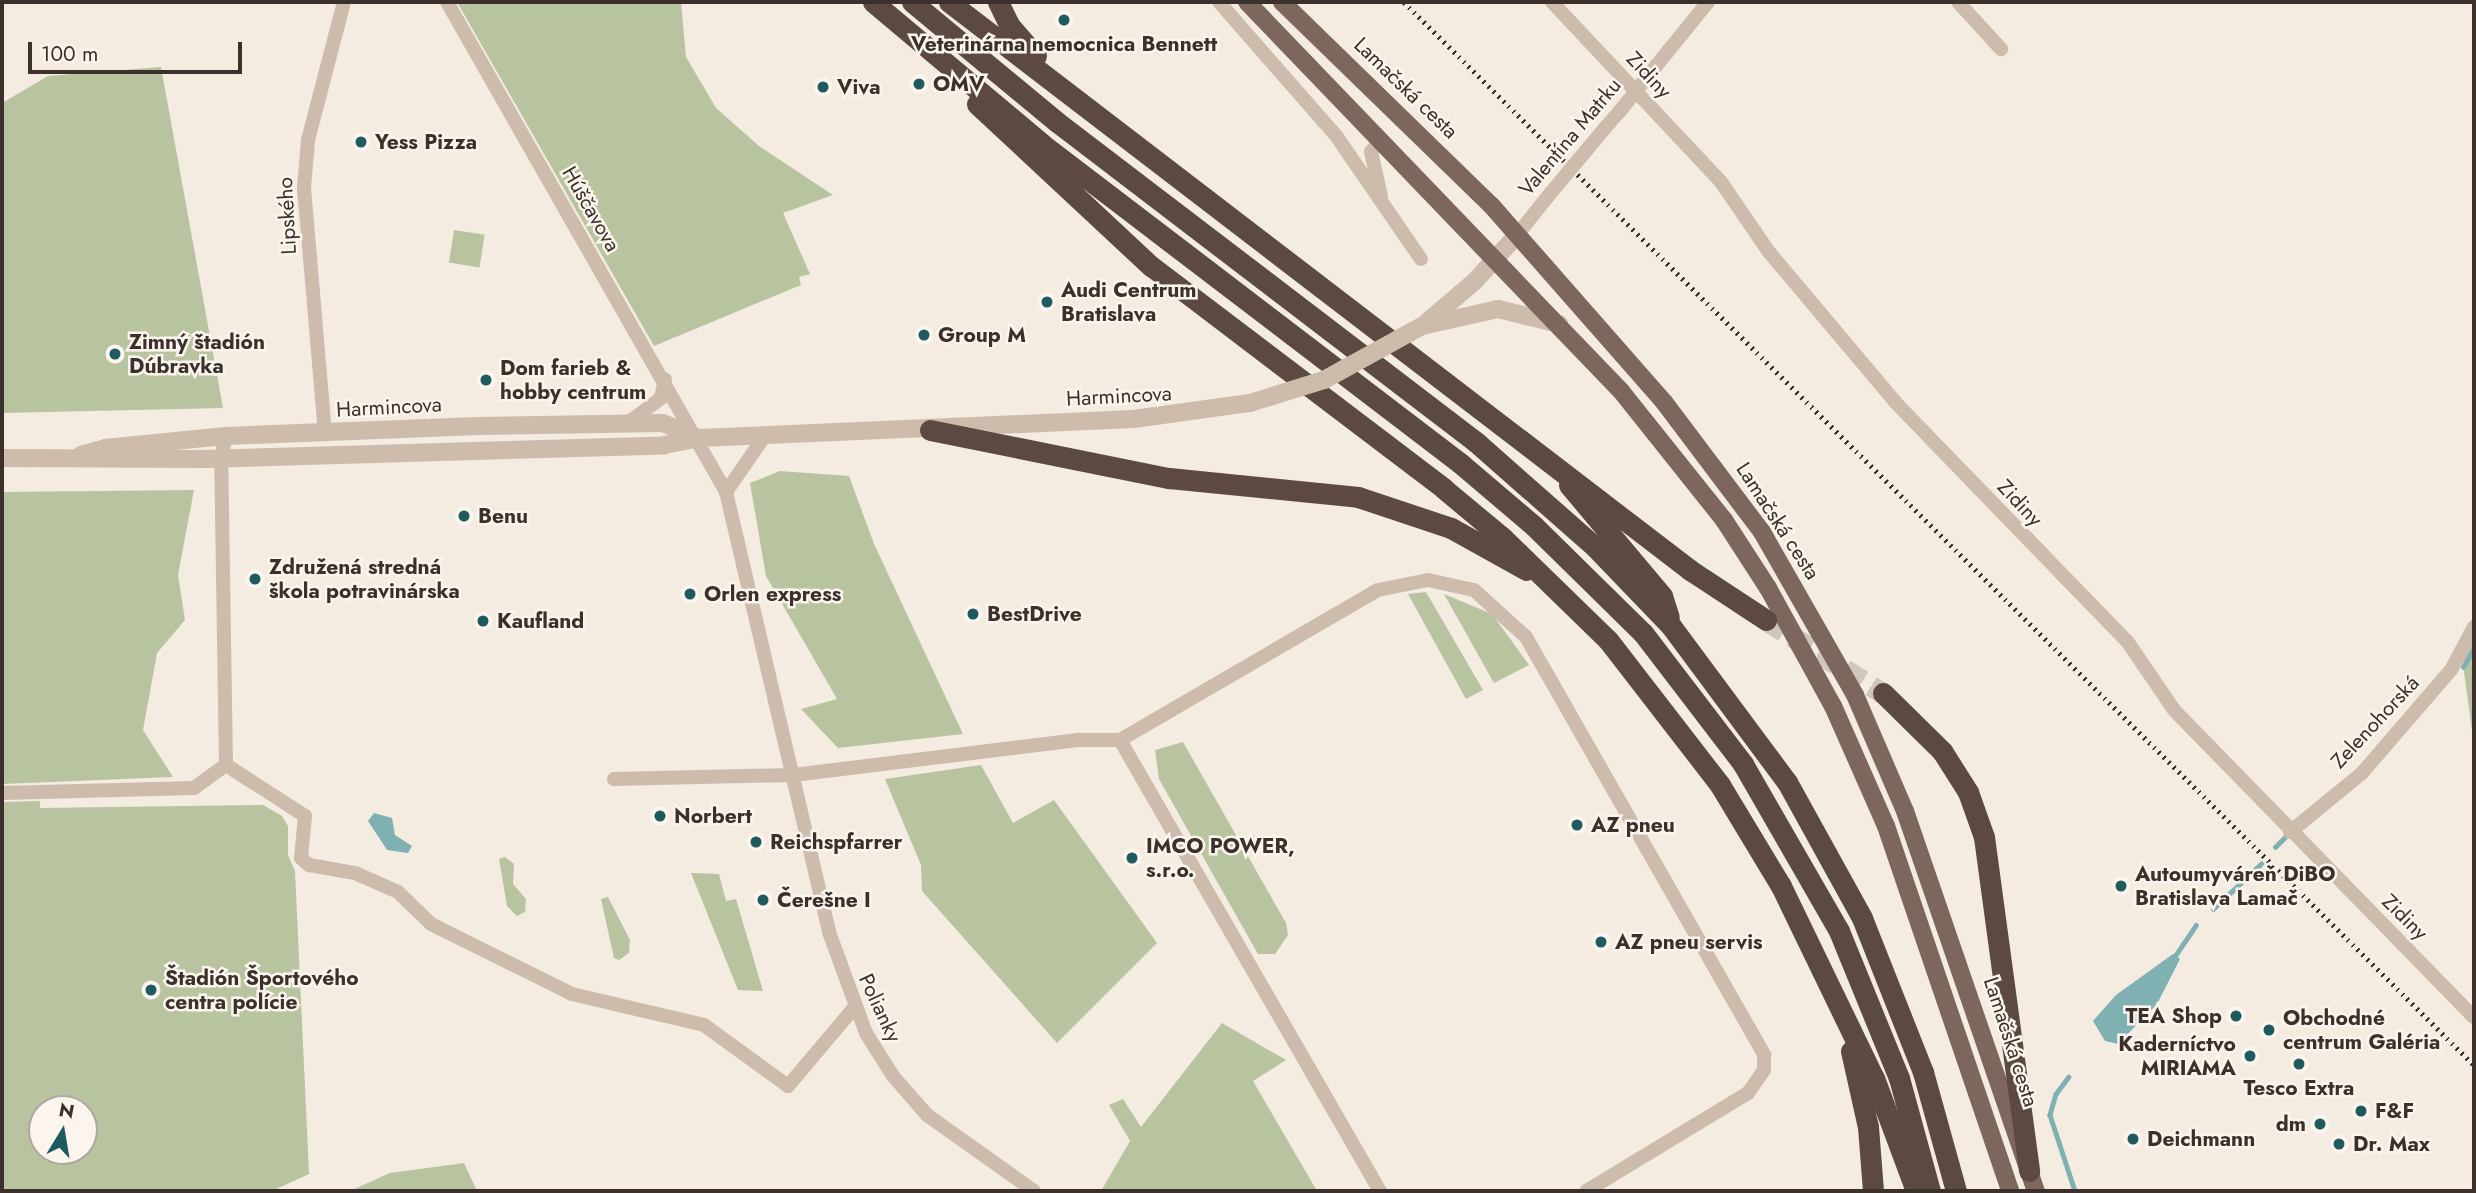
<!DOCTYPE html>
<meta charset="utf-8">
<style>
body{margin:0}
#map{position:relative;width:2476px;height:1193px;overflow:hidden;background:#f4ebe1;font-family:Jost,sans-serif}
div>[style]{position:absolute}
[style*='--x']{left:calc(var(--x)*1px);top:calc(var(--y)*1px);width:calc(var(--w)*1px);rotate:calc(var(--a)*1deg)}
.green>*{inset:0;background:#b8c4a0;transform-origin:0 0}
.water>*{inset:0;background:#7fb0b2}
.stream>*{height:4.5px;margin:-2.25px;padding:0 2.25px;transform-origin:2.25px;border-radius:2.25px;background:#7fb0b2}
.motorway-tunnel>*{height:21px;margin-top:-10.5px;transform-origin:0;background:repeating-linear-gradient(90deg,#cfc6bd 0 21px,transparent 0 31px)}
.minor>*{height:14px;margin:-7px;padding:0 7px;transform-origin:7px;border-radius:7px;background:#cdbbac}
.tertiary>*{height:18px;margin:-9px;padding:0 9px;transform-origin:9px;border-radius:9px;background:#cdbbac}
.primary>*{height:18px;margin:-9px;padding:0 9px;transform-origin:9px;border-radius:9px;background:#7d675c}
.motorway>*{height:21px;margin:-10.5px;padding:0 10.5px;transform-origin:10.5px;border-radius:10.5px;background:#5c4a42}
.rail>*{height:4.5px;margin-top:-2.25px;transform-origin:0;background:repeating-linear-gradient(90deg,#3b302b 0 2px,transparent 0 7px)}
.minor-bridge>*{height:14px;margin:-7px;padding:0 7px;transform-origin:7px;border-radius:7px;background:#cdbbac}
.tertiary-bridge>*{height:18px;margin:-9px;padding:0 9px;transform-origin:9px;border-radius:9px;background:#cdbbac}
.dots>*{width:19px;height:19px;translate:-50% -50%;box-sizing:border-box;border:4px solid #fbf5ee;border-radius:50%}
span{translate:-50% -50%;white-space:nowrap;text-align:center;line-height:1.15;-webkit-text-stroke:5px #fbf5ee;paint-order:stroke}
.poi-label{font-size:21px;color:#3b302b;font-weight:700}
.left{translate:0 -50%;text-align:left}
.right{translate:-100% -50%;text-align:right}
.street-label{font-size:21px;color:#3b302b}
.frame{position:absolute;inset:0;border:4px solid #3b302b;pointer-events:none}
.north{position:absolute;left:28px;top:1095px;width:70px;height:70px;box-sizing:border-box;background:#fbf5ee;border:2px solid #aea6a0;border-radius:50%;rotate:11deg;font-size:19px;font-weight:700;line-height:28px;text-align:center;color:#3b302b}
.north::after{content:'';display:block;margin:auto;width:24px;height:32px;background:#1f5a5e;clip-path:polygon(50% 0,100% 100%,50% 72%,0 100%)}
.scale{position:absolute;left:28px;top:42px;width:214px;height:32px;box-sizing:border-box;border:4px solid #3b302b;border-top:0;padding-left:9px;font-size:21px;line-height:24px;white-space:nowrap;color:#3b302b;-webkit-text-stroke:5px #fbf5ee;paint-order:stroke}
</style>
<div id="map">
<div class="green">
<div style="clip-path:polygon(457px 2px,681px 2px,686px 57px,716px 108px,759px 146px,833px 195px,783px 213px,810px 274px,799px 277px,801px 285px,654px 346px)"></div>
<div style="clip-path:polygon(161px 67px,223px 408px,2px 413px,2px 103px,48px 76px)"></div>
<div style="left:454px;top:230px;width:31px;height:33px;rotate:9deg"></div>
<div style="clip-path:polygon(780px 471px,849px 476px,874px 544px,963px 734px,838px 748px,801px 709px,837px 699px,766px 576px,750px 483px)"></div>
<div style="clip-path:polygon(194px 490px,178px 575px,185px 620px,157px 653px,143px 730px,173px 777px,2px 784px,2px 492px)"></div>
<div style="clip-path:polygon(1426px 592px,1483px 690px,1466px 699px,1408px 594px)"></div>
<div style="clip-path:polygon(1444px 594px,1492px 614px,1529px 665px,1494px 683px)"></div>
<div style="clip-path:polygon(2474px 642px,2474px 745px,2462px 657px)"></div>
<div style="clip-path:polygon(1183px 742px,1286px 923px,1288px 935px,1275px 954px,1258px 954px,1159px 779px,1155px 750px)"></div>
<div style="clip-path:polygon(981px 765px,1013px 823px,1054px 800px,1157px 943px,1057px 1043px,922px 891px,921px 865px,885px 779px)"></div>
<div style="clip-path:polygon(evenodd,40px 801px,40px 808px,263px 805px,282px 816px,288px 826px,288px 855px,295px 871px,309px 1174px,272px 1191px,2px 1191px,2px 802px,40px 801px,42px 1109px,84px 1109px,84px 1151px,42px 1151px,42px 1109px)"></div>
<div style="clip-path:polygon(505px 857px,514px 864px,513px 884px,526px 899px,525px 912px,517px 916px,507px 906px,499px 859px)"></div>
<div style="clip-path:polygon(691px 873px,719px 874px,726px 901px,736px 899px,763px 991px,738px 990px)"></div>
<div style="clip-path:polygon(608px 897px,630px 940px,629px 953px,619px 960px,614px 958px,601px 899px)"></div>
<div style="clip-path:polygon(1222px 1023px,1286px 1060px,1253px 1081px,1317px 1191px,1101px 1191px,1130px 1141px,1109px 1105px,1123px 1099px,1141px 1127px)"></div>
<div style="clip-path:polygon(464px 1163px,477px 1191px,350px 1191px,390px 1173px)"></div>
</div>
<div class="water">
<div style="clip-path:polygon(374px 813px,392px 818px,395px 835px,412px 846px,408px 853px,387px 850px,368px 821px)"></div>
<div style="clip-path:polygon(2173px 954px,2180px 959px,2157px 1004px,2118px 1044px,2105px 1041px,2093px 1021px,2116px 995px)"></div>
</div>
<div class="stream">
<div style="--x:2463;--y:667;--w:22;--a:-60"></div>
<div style="--x:2275;--y:847;--w:16;--a:-45"></div>
<div style="--x:2213;--y:909;--w:66;--a:-43.2"></div>
<div style="--x:2175;--y:956;--w:37;--a:-56"></div>
<div style="--x:2069;--y:1077;--w:21;--a:127"></div>
<div style="--x:2056;--y:1094;--w:22;--a:106"></div>
<div style="--x:2050;--y:1115;--w:80;--a:71.8"></div>
</div>
<div class="motorway-tunnel">
<div style="--x:1766;--y:620;--w:138;--a:32"></div>
</div>
<div class="minor">
<div style="--x:447;--y:2;--w:564;--a:60.34"></div>
<div style="--x:726;--y:492;--w:452;--a:76.8"></div>
<div style="--x:829;--y:932;--w:108;--a:69.9"></div>
<div style="--x:866;--y:1033;--w:51;--a:57.9"></div>
<div style="--x:893;--y:1076;--w:52;--a:48.9"></div>
<div style="--x:927;--y:1115;--w:131;--a:35.4"></div>
<div style="--x:1219;--y:2;--w:179;--a:48.8"></div>
<div style="--x:1337;--y:137;--w:148;--a:55.5"></div>
<div style="--x:1552;--y:2;--w:247;--a:46.8"></div>
<div style="--x:1721;--y:182;--w:85;--a:55.6"></div>
<div style="--x:1769;--y:252;--w:197;--a:49.9"></div>
<div style="--x:1896;--y:403;--w:332;--a:45.9"></div>
<div style="--x:2127;--y:641;--w:83;--a:55.7"></div>
<div style="--x:2174;--y:710;--w:429;--a:45.7"></div>
<div style="--x:1958;--y:2;--w:64;--a:47.5"></div>
<div style="--x:1656;--y:66;--w:82;--a:-50.9"></div>
<div style="--x:1605;--y:128;--w:23;--a:-49"></div>
<div style="--x:1381;--y:139;--w:16;--a:128"></div>
<div style="--x:1371;--y:152;--w:45;--a:77.2"></div>
<div style="--x:1517;--y:235;--w:51;--a:-51.3"></div>
<div style="--x:628;--y:423;--w:41;--a:-37.1"></div>
<div style="--x:661;--y:398;--w:19;--a:-78"></div>
<div style="--x:325;--y:433;--w:246;--a:-94.9"></div>
<div style="--x:304;--y:188;--w:48;--a:-85.2"></div>
<div style="--x:308;--y:140;--w:143;--a:-75.4"></div>
<div style="--x:726;--y:492;--w:67;--a:-55.4"></div>
<div style="--x:1120;--y:740;--w:521;--a:60.04"></div>
<div style="--x:226;--y:765;--w:94;--a:32.8"></div>
<div style="--x:305;--y:816;--w:42;--a:95.4"></div>
<div style="--x:301;--y:858;--w:11;--a:41"></div>
<div style="--x:309;--y:865;--w:47;--a:9.9"></div>
<div style="--x:355;--y:873;--w:47;--a:23.8"></div>
<div style="--x:398;--y:892;--w:46;--a:44.1"></div>
<div style="--x:431;--y:924;--w:157;--a:26.4"></div>
<div style="--x:572;--y:994;--w:136;--a:13.2"></div>
<div style="--x:704;--y:1025;--w:104;--a:36"></div>
<div style="--x:788;--y:1086;--w:102;--a:-49.8"></div>
<div style="--x:614;--y:779;--w:179;--a:-1.3"></div>
<div style="--x:793;--y:775;--w:289;--a:-7"></div>
<div style="--x:1080;--y:740;--w:40;--a:0"></div>
<div style="--x:1120;--y:740;--w:298;--a:-30.2"></div>
<div style="--x:1378;--y:590;--w:51;--a:-11.3"></div>
<div style="--x:1428;--y:580;--w:47;--a:12.3"></div>
<div style="--x:1474;--y:590;--w:70;--a:42.1"></div>
<div style="--x:1526;--y:637;--w:481;--a:60.3"></div>
<div style="--x:1764;--y:1055;--w:15;--a:90"></div>
<div style="--x:1764;--y:1070;--w:28;--a:125"></div>
<div style="--x:1748;--y:1093;--w:189;--a:148.8"></div>
<div style="--x:2;--y:793;--w:192;--a:-1.5"></div>
<div style="--x:194;--y:788;--w:39;--a:-36"></div>
<div style="--x:226;--y:765;--w:307;--a:-90.9"></div>
<div style="--x:221;--y:458;--w:23;--a:-77"></div>
<div style="--x:2290;--y:832;--w:93;--a:-39.3"></div>
<div style="--x:2362;--y:773;--w:136;--a:-49.2"></div>
<div style="--x:2451;--y:670;--w:49;--a:-61.9"></div>
</div>
<div class="tertiary">
<div style="--x:1427;--y:322;--w:63;--a:-40.5"></div>
<div style="--x:1475;--y:281;--w:62;--a:-47.6"></div>
<div style="--x:1422;--y:326;--w:78;--a:-12.6"></div>
<div style="--x:1498;--y:309;--w:63;--a:13.8"></div>
<div style="--x:81;--y:455;--w:25;--a:-16"></div>
<div style="--x:105;--y:448;--w:122;--a:-5.7"></div>
<div style="--x:226;--y:436;--w:252;--a:-2.3"></div>
<div style="--x:478;--y:426;--w:185;--a:-0.9"></div>
<div style="--x:663;--y:423;--w:39;--a:23"></div>
<div style="--x:2;--y:458;--w:203;--a:0.3"></div>
<div style="--x:205;--y:459;--w:459;--a:-1.7"></div>
<div style="--x:664;--y:445;--w:36;--a:-11"></div>
<div style="--x:699;--y:438;--w:435;--a:-2.5"></div>
<div style="--x:1134;--y:419;--w:117;--a:-7.9"></div>
</div>
<div class="primary">
<div style="--x:1247;--y:2;--w:540;--a:46.13"></div>
<div style="--x:1621;--y:391;--w:165;--a:51.4"></div>
<div style="--x:1724;--y:520;--w:81;--a:57.1"></div>
<div style="--x:1768;--y:588;--w:135;--a:61.2"></div>
<div style="--x:1833;--y:706;--w:131;--a:66.2"></div>
<div style="--x:1886;--y:826;--w:385;--a:71.2"></div>
<div style="--x:1282;--y:2;--w:291;--a:44.2"></div>
<div style="--x:1491;--y:205;--w:262;--a:48.7"></div>
<div style="--x:1664;--y:402;--w:163;--a:53"></div>
<div style="--x:1762;--y:532;--w:188;--a:60.3"></div>
<div style="--x:1855;--y:695;--w:126;--a:66.7"></div>
<div style="--x:1905;--y:811;--w:402;--a:71"></div>
</div>
<div class="motorway">
<div style="--x:873;--y:2;--w:221;--a:40"></div>
<div style="--x:1042;--y:144;--w:526;--a:37.35"></div>
<div style="--x:1460;--y:463;--w:97;--a:40.4"></div>
<div style="--x:1534;--y:526;--w:153;--a:44.5"></div>
<div style="--x:1643;--y:633;--w:165;--a:52.6"></div>
<div style="--x:1743;--y:764;--w:193;--a:60.1"></div>
<div style="--x:1839;--y:931;--w:159;--a:67.8"></div>
<div style="--x:1899;--y:1078;--w:117;--a:74.7"></div>
<div style="--x:912;--y:2;--w:188;--a:39.6"></div>
<div style="--x:1057;--y:122;--w:527;--a:37.37"></div>
<div style="--x:1476;--y:442;--w:159;--a:41.4"></div>
<div style="--x:1595;--y:547;--w:110;--a:46.1"></div>
<div style="--x:1671;--y:626;--w:194;--a:53.4"></div>
<div style="--x:1787;--y:782;--w:155;--a:61.1"></div>
<div style="--x:1862;--y:918;--w:166;--a:68.4"></div>
<div style="--x:1923;--y:1072;--w:123;--a:74.5"></div>
<div style="--x:949;--y:2;--w:934;--a:37.47"></div>
<div style="--x:1690;--y:570;--w:91;--a:33.3"></div>
<div style="--x:998;--y:2;--w:25;--a:64"></div>
<div style="--x:1009;--y:25;--w:41;--a:48.9"></div>
<div style="--x:977;--y:104;--w:238;--a:43"></div>
<div style="--x:1151;--y:266;--w:367;--a:37.2"></div>
<div style="--x:1443;--y:488;--w:78;--a:39.8"></div>
<div style="--x:1503;--y:538;--w:146;--a:44.2"></div>
<div style="--x:1608;--y:640;--w:183;--a:52.3"></div>
<div style="--x:1720;--y:785;--w:118;--a:58.9"></div>
<div style="--x:1781;--y:886;--w:213;--a:64.2"></div>
<div style="--x:1874;--y:1078;--w:121;--a:69.6"></div>
<div style="--x:930;--y:430;--w:244;--a:11.4"></div>
<div style="--x:1169;--y:478;--w:190;--a:5.7"></div>
<div style="--x:1358;--y:497;--w:98;--a:18.4"></div>
<div style="--x:1451;--y:528;--w:86;--a:29.2"></div>
<div style="--x:1569;--y:485;--w:145;--a:50"></div>
<div style="--x:1662;--y:596;--w:22;--a:72"></div>
<div style="--x:1883;--y:693;--w:83;--a:44.5"></div>
<div style="--x:1942;--y:751;--w:49;--a:57.6"></div>
<div style="--x:1968;--y:792;--w:48;--a:70.4"></div>
<div style="--x:1984;--y:837;--w:337;--a:82.3"></div>
<div style="--x:1851;--y:1051;--w:78;--a:77.4"></div>
<div style="--x:1868;--y:1127;--w:64;--a:85.5"></div>
</div>
<div class="rail">
<div style="--x:1404;--y:2;--w:1508;--a:44.81"></div>
</div>
<div class="minor-bridge">
<div style="--x:1620;--y:111;--w:58;--a:-51.3"></div>
<div style="--x:1549;--y:195;--w:87;--a:-50.1"></div>
</div>
<div class="tertiary-bridge">
<div style="--x:1250;--y:403;--w:77;--a:-17.3"></div>
<div style="--x:1324;--y:380;--w:112;--a:-28.9"></div>
</div>
<div class="dots">
<div style="left:1064px;top:20px;background:#1f5a5e"></div>
<div style="left:919px;top:84px;background:#1f5a5e"></div>
<div style="left:823px;top:87px;background:#1f5a5e"></div>
<div style="left:361px;top:142px;background:#1f5a5e"></div>
<div style="left:1047px;top:302px;background:#1f5a5e"></div>
<div style="left:924px;top:335px;background:#1f5a5e"></div>
<div style="left:115px;top:354px;background:#1f5a5e"></div>
<div style="left:486px;top:380px;background:#1f5a5e"></div>
<div style="left:464px;top:516px;background:#1f5a5e"></div>
<div style="left:255px;top:579px;background:#1f5a5e"></div>
<div style="left:690px;top:594px;background:#1f5a5e"></div>
<div style="left:973px;top:614px;background:#1f5a5e"></div>
<div style="left:483px;top:621px;background:#1f5a5e"></div>
<div style="left:660px;top:816px;background:#1f5a5e"></div>
<div style="left:1577px;top:825px;background:#1f5a5e"></div>
<div style="left:756px;top:842px;background:#1f5a5e"></div>
<div style="left:1132px;top:858px;background:#1f5a5e"></div>
<div style="left:2121px;top:886px;background:#1f5a5e"></div>
<div style="left:763px;top:900px;background:#1f5a5e"></div>
<div style="left:1601px;top:942px;background:#1f5a5e"></div>
<div style="left:151px;top:990px;background:#1f5a5e"></div>
<div style="left:2236px;top:1016px;background:#1f5a5e"></div>
<div style="left:2269px;top:1030px;background:#1f5a5e"></div>
<div style="left:2250px;top:1056px;background:#1f5a5e"></div>
<div style="left:2299px;top:1064px;background:#1f5a5e"></div>
<div style="left:2361px;top:1111px;background:#1f5a5e"></div>
<div style="left:2320px;top:1124px;background:#1f5a5e"></div>
<div style="left:2133px;top:1139px;background:#1f5a5e"></div>
<div style="left:2339px;top:1144px;background:#1f5a5e"></div>
</div>
<div class="poi-label">
<span style="left:1064px;top:44px">Veterinárna nemocnica Bennett</span>
<span class="left" style="left:933px;top:84px">OMV</span>
<span class="left" style="left:837px;top:87px">Viva</span>
<span class="left" style="left:375px;top:142px">Yess Pizza</span>
<span class="left" style="left:1061px;top:302px">Audi Centrum<br>Bratislava</span>
<span class="left" style="left:938px;top:335px">Group M</span>
<span class="left" style="left:129px;top:354px">Zimný štadión<br>Dúbravka</span>
<span class="left" style="left:500px;top:380px">Dom farieb &amp;<br>hobby centrum</span>
<span class="left" style="left:478px;top:516px">Benu</span>
<span class="left" style="left:269px;top:579px">Združená stredná<br>škola potravinárska</span>
<span class="left" style="left:704px;top:594px">Orlen express</span>
<span class="left" style="left:987px;top:614px">BestDrive</span>
<span class="left" style="left:497px;top:621px">Kaufland</span>
<span class="left" style="left:674px;top:816px">Norbert</span>
<span class="left" style="left:1591px;top:825px">AZ pneu</span>
<span class="left" style="left:770px;top:842px">Reichspfarrer</span>
<span class="left" style="left:1146px;top:858px">IMCO POWER,<br>s.r.o.</span>
<span class="left" style="left:2135px;top:886px">Autoumyváreň DiBO<br>Bratislava Lamač</span>
<span class="left" style="left:777px;top:900px">Čerešne I</span>
<span class="left" style="left:1615px;top:942px">AZ pneu servis</span>
<span class="left" style="left:165px;top:990px">Štadión Športového<br>centra polície</span>
<span class="right" style="left:2222px;top:1016px">TEA Shop</span>
<span class="left" style="left:2283px;top:1030px">Obchodné<br>centrum Galéria</span>
<span class="right" style="left:2236px;top:1056px">Kaderníctvo<br>MIRIAMA</span>
<span style="left:2299px;top:1088px">Tesco Extra</span>
<span class="left" style="left:2375px;top:1111px">F&amp;F</span>
<span class="right" style="left:2306px;top:1124px">dm</span>
<span class="left" style="left:2147px;top:1139px">Deichmann</span>
<span class="left" style="left:2353px;top:1144px">Dr. Max</span>
</div>
<div class="street-label">
<span style="left:1649px;top:75px;rotate:47deg">Zidiny</span>
<span style="left:1406px;top:88px;rotate:44deg">Lamačská cesta</span>
<span style="left:1570px;top:137px;rotate:-50deg">Valentína Matrku</span>
<span style="left:591px;top:209px;rotate:60deg">Húščavova</span>
<span style="left:287px;top:216px;rotate:-93deg">Lipského</span>
<span style="left:1119px;top:396px;rotate:-3deg">Harmincova</span>
<span style="left:389px;top:407px;rotate:-3deg">Harmincova</span>
<span style="left:2020px;top:503px;rotate:47deg">Zidiny</span>
<span style="left:1778px;top:521px;rotate:57deg">Lamačská cesta</span>
<span style="left:2375px;top:722px;rotate:-47deg">Zelenohorská</span>
<span style="left:2405px;top:917px;rotate:45deg">Zidiny</span>
<span style="left:880px;top:1008px;rotate:65deg">Polianky</span>
<span style="left:2011px;top:1042px;rotate:72deg">Lamačská cesta</span>
</div>
<div class="frame"></div>
<div class="north">N</div>
<div class="scale">100 m</div>
</div>
